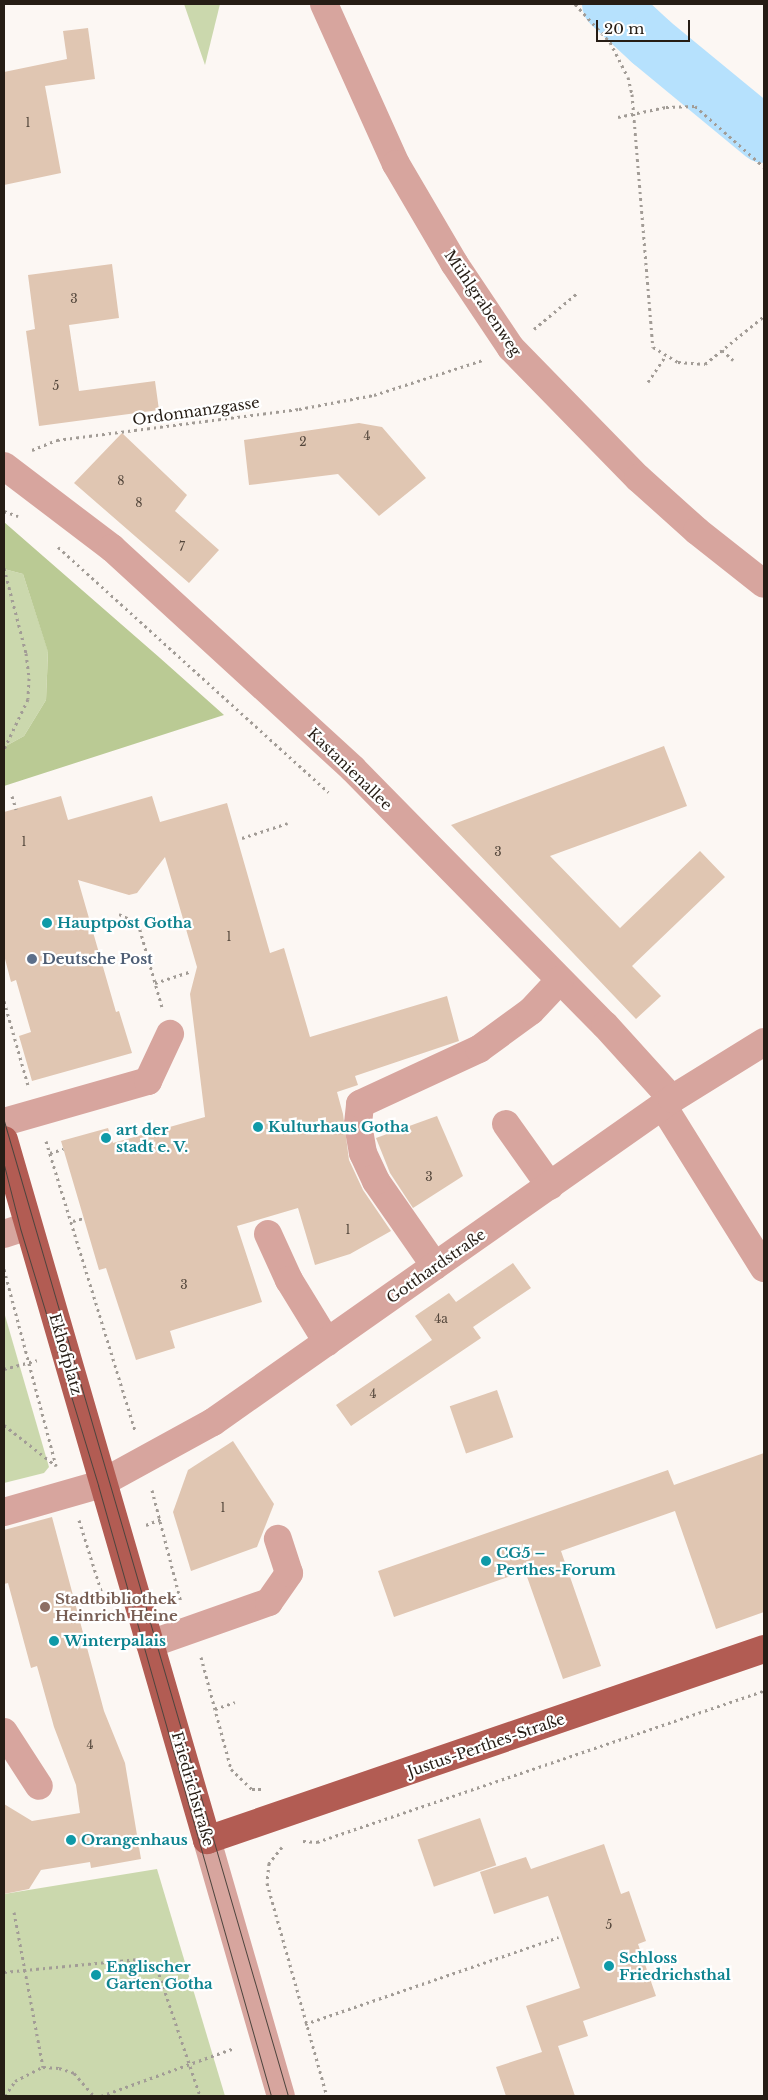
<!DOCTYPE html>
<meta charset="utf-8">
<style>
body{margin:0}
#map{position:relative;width:768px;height:2100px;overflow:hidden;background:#fcf7f3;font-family:"Libre Baskerville",serif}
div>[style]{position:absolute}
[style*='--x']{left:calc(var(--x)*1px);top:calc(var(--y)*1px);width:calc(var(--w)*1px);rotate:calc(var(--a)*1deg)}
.green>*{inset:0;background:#cbd8ad}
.forest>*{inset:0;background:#baca94}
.river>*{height:56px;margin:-28px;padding:0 28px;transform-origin:28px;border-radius:28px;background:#b6e1fd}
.building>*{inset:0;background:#e0c6b2;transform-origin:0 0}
.path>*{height:3px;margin-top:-1.5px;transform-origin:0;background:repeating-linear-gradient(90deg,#a29c96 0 2.5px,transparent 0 6.5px)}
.minor>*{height:28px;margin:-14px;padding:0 14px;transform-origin:14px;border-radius:14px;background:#d7a59e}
.major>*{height:28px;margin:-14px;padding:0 14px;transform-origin:14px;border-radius:14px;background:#b25c53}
.tram>*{height:1px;margin:-0.5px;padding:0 0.5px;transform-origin:0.5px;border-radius:0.5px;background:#4e453e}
.dots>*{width:14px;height:14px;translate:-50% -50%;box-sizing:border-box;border:2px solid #fff;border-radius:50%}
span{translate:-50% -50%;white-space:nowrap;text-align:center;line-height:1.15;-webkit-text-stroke:4.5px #fff;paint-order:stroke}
.number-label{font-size:12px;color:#54473c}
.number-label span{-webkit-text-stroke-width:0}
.street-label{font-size:15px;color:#261d15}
.culture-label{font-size:15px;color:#0d838f;font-weight:700}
.left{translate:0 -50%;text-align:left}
.service-label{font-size:15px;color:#4e5e75;font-weight:700}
.education-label{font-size:15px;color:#785e54;font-weight:700}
.frame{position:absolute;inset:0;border:5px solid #261d15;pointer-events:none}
.scale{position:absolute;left:596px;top:20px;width:94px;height:22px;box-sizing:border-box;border:2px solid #261d15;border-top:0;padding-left:6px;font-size:15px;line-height:18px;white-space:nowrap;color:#261d15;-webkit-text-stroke:4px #fff;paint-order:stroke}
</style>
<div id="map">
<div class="green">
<div style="clip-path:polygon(184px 4px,220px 4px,205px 65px)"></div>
<div style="clip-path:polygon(4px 569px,23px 574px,48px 651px,46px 700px,24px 736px,4px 747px)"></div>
<div style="clip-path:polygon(4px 1312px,49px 1467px,44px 1473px,4px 1483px)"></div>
<div style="clip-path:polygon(157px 1869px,225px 2096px,4px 2096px,4px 1894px)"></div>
</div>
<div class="forest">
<div style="clip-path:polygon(4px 522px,160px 658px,224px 715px,4px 786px,4px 747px,24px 736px,46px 700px,48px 652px,23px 574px,4px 569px)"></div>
</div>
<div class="river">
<div style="--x:610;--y:4;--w:56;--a:42.8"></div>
<div style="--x:651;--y:42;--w:146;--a:39.5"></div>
</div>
<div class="building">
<div style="clip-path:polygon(88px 28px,95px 79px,45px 86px,61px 173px,4px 185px,4px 72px,67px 59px,63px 31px)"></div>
<div style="clip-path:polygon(112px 264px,119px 318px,69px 325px,79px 391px,155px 381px,159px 410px,39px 426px,26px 331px,35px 329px,28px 275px)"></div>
<div style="clip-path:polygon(359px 423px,382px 427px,426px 478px,379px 516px,338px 474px,249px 485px,244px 440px)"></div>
<div style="clip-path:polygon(122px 433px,187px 495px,175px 511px,219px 550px,189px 583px,74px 483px)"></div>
<div style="clip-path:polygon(664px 746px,687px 806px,550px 856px,620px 928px,700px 851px,725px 877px,632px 966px,661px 996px,636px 1019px,451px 825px)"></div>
<div style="clip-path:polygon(61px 796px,68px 820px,152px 796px,160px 822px,227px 803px,270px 953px,284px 948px,310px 1037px,447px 996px,459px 1041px,355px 1076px,358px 1085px,337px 1092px,343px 1114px,349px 1160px,363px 1190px,391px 1231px,350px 1254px,315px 1265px,298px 1208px,237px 1226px,262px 1302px,170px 1331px,175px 1348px,136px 1360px,106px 1268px,99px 1270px,61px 1141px,108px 1128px,113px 1143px,205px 1117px,190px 994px,197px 967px,165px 857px,137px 893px,129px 895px,78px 880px,116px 1012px,119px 1011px,132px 1053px,32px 1081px,19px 1036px,31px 1032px,16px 980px,11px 982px,4px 955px,4px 812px)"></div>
<div style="clip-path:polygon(437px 1116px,463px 1176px,413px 1208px,390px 1173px,376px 1138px)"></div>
<div style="clip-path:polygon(513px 1263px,531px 1288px,473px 1327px,481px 1338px,351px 1426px,336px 1405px,432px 1340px,415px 1316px,449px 1293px,456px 1302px)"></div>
<div style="left:497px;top:1390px;width:50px;height:50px;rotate:71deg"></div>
<div style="clip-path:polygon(233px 1441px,274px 1504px,257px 1547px,191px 1571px,173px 1512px,188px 1470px)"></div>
<div style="clip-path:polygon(764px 1453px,764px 1612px,716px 1629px,675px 1511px,561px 1551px,601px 1666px,563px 1679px,525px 1571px,394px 1617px,378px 1571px,668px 1470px,674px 1485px)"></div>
<div style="clip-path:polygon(52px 1517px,104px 1711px,125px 1763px,141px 1859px,91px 1868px,90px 1862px,41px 1870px,29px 1889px,4px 1894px,4px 1804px,32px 1821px,80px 1813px,76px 1785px,54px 1727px,37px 1666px,31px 1668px,8px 1583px,4px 1584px,4px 1530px)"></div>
<div style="left:480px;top:1818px;width:50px;height:66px;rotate:71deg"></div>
<div style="clip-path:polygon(604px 1844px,621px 1894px,629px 1891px,646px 1941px,638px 1944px,656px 1996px,583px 2021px,588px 2036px,558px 2046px,575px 2096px,506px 2096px,496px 2067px,542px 2052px,526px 2006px,580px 1988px,548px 1896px,494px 1914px,480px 1872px,526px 1857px,531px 1869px)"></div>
</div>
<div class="path">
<div style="--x:575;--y:4;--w:52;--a:47.4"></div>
<div style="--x:610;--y:42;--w:39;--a:63"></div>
<div style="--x:628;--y:77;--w:17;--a:77"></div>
<div style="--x:632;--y:94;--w:254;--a:85.3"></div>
<div style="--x:653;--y:347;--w:29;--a:31"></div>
<div style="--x:678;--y:362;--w:27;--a:4"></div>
<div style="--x:705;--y:364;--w:76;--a:-39.1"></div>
<div style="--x:618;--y:117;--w:49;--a:-11.8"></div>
<div style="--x:666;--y:107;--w:29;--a:-2"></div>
<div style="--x:695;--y:106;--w:92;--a:41.5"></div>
<div style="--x:534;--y:329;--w:55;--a:-39.8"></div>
<div style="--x:722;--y:350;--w:15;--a:42"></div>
<div style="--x:648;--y:382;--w:32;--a:-56"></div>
<div style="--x:32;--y:450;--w:27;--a:-22"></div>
<div style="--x:57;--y:440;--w:244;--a:-7.3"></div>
<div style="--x:299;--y:409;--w:76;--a:-10.6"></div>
<div style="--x:374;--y:395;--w:114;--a:-17.8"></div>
<div style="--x:4;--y:511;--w:15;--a:20"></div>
<div style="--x:58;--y:547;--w:365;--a:42.2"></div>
<div style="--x:4;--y:568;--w:88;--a:75.5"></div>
<div style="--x:26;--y:653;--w:25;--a:83"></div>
<div style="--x:29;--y:678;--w:21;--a:93"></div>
<div style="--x:28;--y:699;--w:55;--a:115.6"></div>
<div style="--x:12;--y:796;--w:14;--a:73"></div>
<div style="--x:242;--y:838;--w:48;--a:-18.1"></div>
<div style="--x:119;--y:914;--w:21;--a:25"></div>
<div style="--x:138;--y:923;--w:87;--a:74.1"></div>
<div style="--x:155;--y:983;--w:38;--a:-18"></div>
<div style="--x:4;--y:1001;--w:87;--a:74.1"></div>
<div style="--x:46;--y:1141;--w:303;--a:72.9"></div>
<div style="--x:50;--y:1153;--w:14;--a:-17"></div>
<div style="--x:73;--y:1221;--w:11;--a:-15"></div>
<div style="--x:4;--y:1269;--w:204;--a:75.2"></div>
<div style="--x:4;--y:1369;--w:34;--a:-15"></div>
<div style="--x:4;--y:1425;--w:65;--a:38.1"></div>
<div style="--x:152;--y:1490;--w:116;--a:75.5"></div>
<div style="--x:79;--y:1520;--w:84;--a:72.6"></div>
<div style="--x:146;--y:1525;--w:16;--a:-22"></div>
<div style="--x:201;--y:1657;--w:116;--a:75"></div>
<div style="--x:231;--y:1769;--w:29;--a:44"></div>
<div style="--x:252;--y:1789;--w:9;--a:0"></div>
<div style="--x:215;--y:1709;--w:21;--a:-19"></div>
<div style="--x:303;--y:1841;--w:14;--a:4"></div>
<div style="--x:317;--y:1842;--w:472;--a:-18.7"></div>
<div style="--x:282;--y:1847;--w:21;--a:129"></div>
<div style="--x:269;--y:1863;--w:20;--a:96"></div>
<div style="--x:267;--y:1883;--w:221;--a:74.3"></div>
<div style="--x:14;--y:1912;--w:158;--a:79.4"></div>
<div style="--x:4;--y:1972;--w:135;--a:-5.5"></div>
<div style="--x:138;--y:1959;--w:26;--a:36"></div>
<div style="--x:159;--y:1974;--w:129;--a:71.4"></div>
<div style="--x:305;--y:2024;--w:268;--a:-18.9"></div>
<div style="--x:5;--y:2096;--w:18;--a:-56"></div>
<div style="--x:15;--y:2081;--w:31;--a:-27"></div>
<div style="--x:43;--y:2067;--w:16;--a:4"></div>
<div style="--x:59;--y:2068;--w:16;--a:18"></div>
<div style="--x:74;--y:2073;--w:30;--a:49"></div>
<div style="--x:101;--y:2096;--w:141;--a:-19.8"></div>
</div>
<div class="minor">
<div style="--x:324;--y:4;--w:175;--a:65.8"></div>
<div style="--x:396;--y:164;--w:115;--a:59.6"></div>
<div style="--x:454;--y:263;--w:102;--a:56.2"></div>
<div style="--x:511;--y:348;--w:182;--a:45.7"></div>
<div style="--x:638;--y:478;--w:79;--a:41.9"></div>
<div style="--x:697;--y:531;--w:85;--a:38.3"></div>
<div style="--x:4;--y:466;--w:136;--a:37.2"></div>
<div style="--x:112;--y:548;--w:327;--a:42.5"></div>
<div style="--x:353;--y:769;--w:359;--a:45.5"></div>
<div style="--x:605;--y:1025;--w:100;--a:47.8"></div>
<div style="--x:663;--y:1106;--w:191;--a:58.1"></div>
<div style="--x:4;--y:1122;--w:150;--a:-15.9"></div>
<div style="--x:148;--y:1081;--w:52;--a:-64.9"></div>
<div style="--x:506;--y:1124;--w:76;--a:54.6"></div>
<div style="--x:4;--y:1234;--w:25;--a:-18"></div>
<div style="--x:268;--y:1234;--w:51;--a:65.5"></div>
<div style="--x:289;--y:1280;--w:73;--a:58.5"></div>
<div style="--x:435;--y:1266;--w:103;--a:-124.8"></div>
<div style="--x:376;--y:1181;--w:31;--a:-115"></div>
<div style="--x:363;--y:1153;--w:29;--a:-100"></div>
<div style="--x:358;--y:1124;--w:20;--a:-84"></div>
<div style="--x:360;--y:1104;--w:131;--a:-24.8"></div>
<div style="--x:479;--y:1049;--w:64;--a:-36.2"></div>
<div style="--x:531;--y:1011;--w:42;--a:-46.9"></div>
<div style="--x:4;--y:1512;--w:98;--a:-16"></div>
<div style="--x:98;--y:1485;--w:131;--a:-28.7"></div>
<div style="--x:213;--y:1422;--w:561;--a:-35.13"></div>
<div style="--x:672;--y:1099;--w:108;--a:-31.8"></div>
<div style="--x:150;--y:1644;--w:126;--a:-19.4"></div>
<div style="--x:269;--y:1602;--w:35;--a:-55"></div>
<div style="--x:289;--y:1573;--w:36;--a:-108"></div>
<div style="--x:4;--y:1732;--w:64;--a:57.1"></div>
<div style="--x:207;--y:1840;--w:266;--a:73.9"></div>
</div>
<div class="major">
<div style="--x:4;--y:1140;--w:729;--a:73.83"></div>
<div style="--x:207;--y:1840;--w:589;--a:-18.93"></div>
</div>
<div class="tram">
<div style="--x:4;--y:1121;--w:1016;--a:73.76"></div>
<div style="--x:4;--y:1165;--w:65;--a:75.7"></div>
<div style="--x:20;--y:1228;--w:269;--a:73.1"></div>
<div style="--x:98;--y:1485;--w:635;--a:74.19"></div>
</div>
<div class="dots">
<div style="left:47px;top:923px;background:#0f9aa8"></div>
<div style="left:32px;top:959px;background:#5c6f8a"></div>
<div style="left:258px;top:1127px;background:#0f9aa8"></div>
<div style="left:106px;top:1138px;background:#0f9aa8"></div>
<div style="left:486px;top:1561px;background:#0f9aa8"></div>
<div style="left:45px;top:1607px;background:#8d6e63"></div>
<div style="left:54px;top:1641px;background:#0f9aa8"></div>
<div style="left:71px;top:1840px;background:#0f9aa8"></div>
<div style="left:609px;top:1966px;background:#0f9aa8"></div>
<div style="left:96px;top:1975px;background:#0f9aa8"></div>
</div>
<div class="number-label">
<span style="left:28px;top:123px">1</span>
<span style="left:74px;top:299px">3</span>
<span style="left:56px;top:386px">5</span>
<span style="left:367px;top:436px">4</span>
<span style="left:303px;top:442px">2</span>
<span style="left:121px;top:481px">8</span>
<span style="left:139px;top:503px">8</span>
<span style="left:182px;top:547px">7</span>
<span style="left:24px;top:842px">1</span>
<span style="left:498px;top:852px">3</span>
<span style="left:229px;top:937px">1</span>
<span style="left:429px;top:1177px">3</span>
<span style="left:348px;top:1230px">1</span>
<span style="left:184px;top:1285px">3</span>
<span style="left:441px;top:1319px">4a</span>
<span style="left:373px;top:1394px">4</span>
<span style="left:223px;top:1508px">1</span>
<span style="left:90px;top:1745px">4</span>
<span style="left:609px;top:1925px">5</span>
</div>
<div class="street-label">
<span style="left:483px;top:303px;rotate:56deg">Mühlgrabenweg</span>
<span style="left:196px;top:411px;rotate:-8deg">Ordonnanzgasse</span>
<span style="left:350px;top:769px;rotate:44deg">Kastanienallee</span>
<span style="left:436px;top:1266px;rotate:-35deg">Gotthardstraße</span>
<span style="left:66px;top:1354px;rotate:74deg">Ekhofplatz</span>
<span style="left:486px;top:1745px;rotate:-19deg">Justus-Perthes-Straße</span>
<span style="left:193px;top:1789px;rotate:74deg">Friedrichstraße</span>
</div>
<div class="culture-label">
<span class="left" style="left:57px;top:923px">Hauptpost Gotha</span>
<span class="left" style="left:268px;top:1127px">Kulturhaus Gotha</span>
<span class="left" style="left:116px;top:1138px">art der<br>stadt e. V.</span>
<span class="left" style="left:496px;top:1561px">CG5 –<br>Perthes-Forum</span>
<span class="left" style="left:64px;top:1641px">Winterpalais</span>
<span class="left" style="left:81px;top:1840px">Orangenhaus</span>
<span class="left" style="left:619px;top:1966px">Schloss<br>Friedrichsthal</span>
<span class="left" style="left:106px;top:1975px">Englischer<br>Garten Gotha</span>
</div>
<div class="service-label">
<span class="left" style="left:42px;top:959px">Deutsche Post</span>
</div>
<div class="education-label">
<span class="left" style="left:55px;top:1607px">Stadtbibliothek<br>Heinrich Heine</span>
</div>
<div class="frame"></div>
<div class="scale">20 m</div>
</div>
